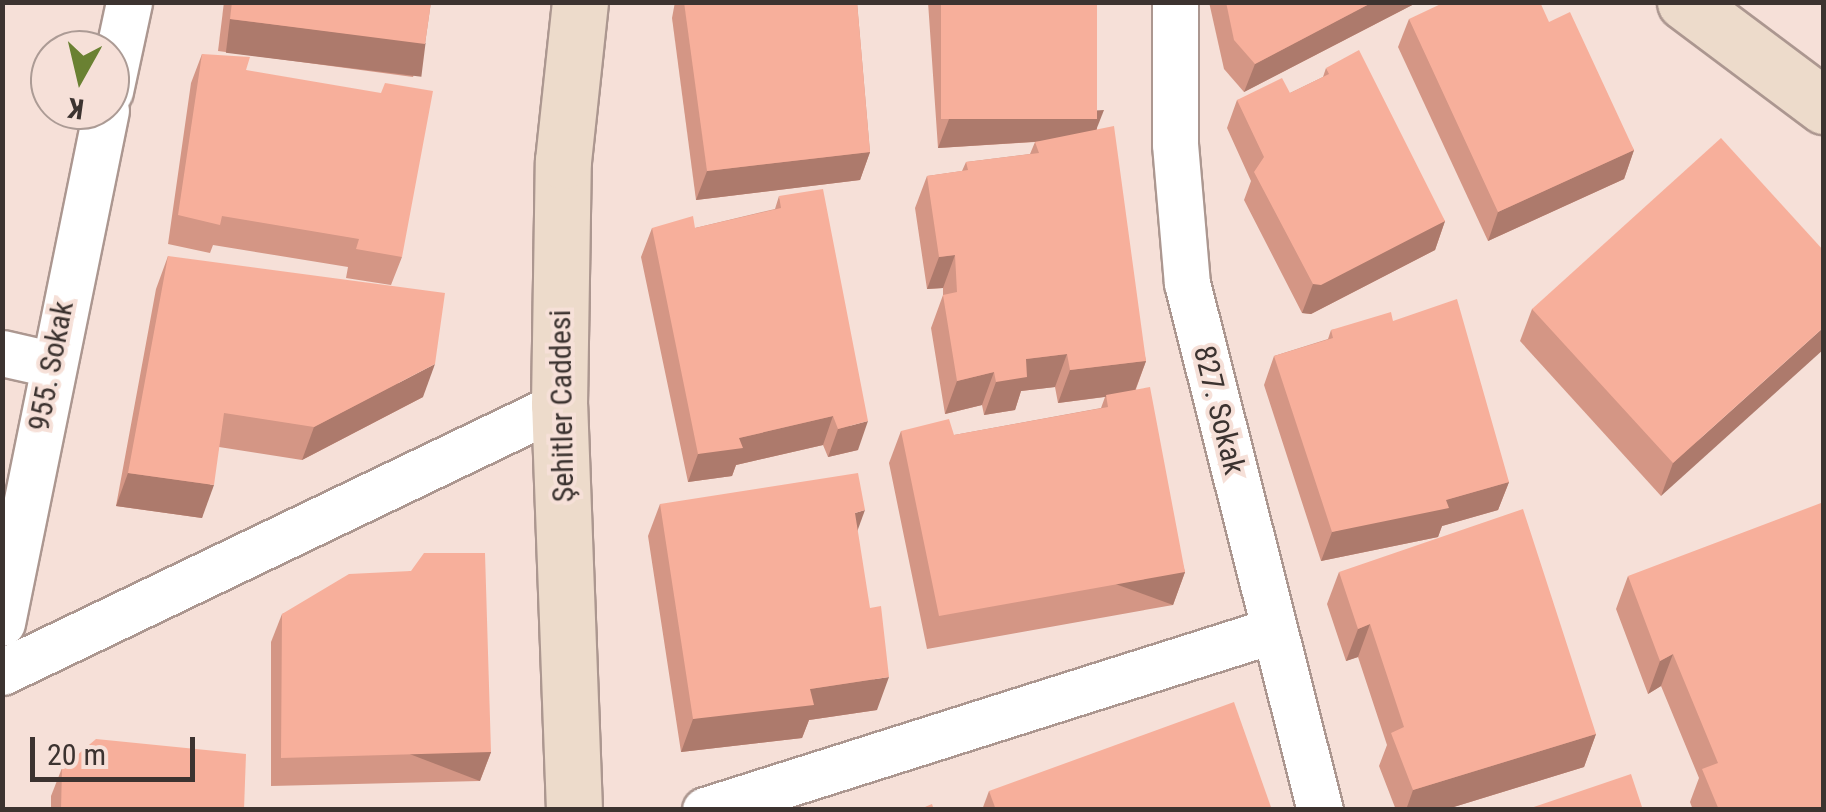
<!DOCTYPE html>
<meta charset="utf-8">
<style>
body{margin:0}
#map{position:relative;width:1826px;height:812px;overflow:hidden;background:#f6e0d8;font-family:"Roboto Condensed",sans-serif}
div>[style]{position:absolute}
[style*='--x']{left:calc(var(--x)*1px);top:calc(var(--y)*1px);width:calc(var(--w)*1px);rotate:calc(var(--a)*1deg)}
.roads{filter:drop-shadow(2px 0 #ac9790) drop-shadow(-2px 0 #ac9790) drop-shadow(0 2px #ac9790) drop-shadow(0 -2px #ac9790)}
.street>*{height:45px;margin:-22.5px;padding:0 22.5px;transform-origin:22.5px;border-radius:22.5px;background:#fff}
.secondary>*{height:55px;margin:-27.5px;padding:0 27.5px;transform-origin:27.5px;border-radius:27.5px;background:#eddbcb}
.wall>*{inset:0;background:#d49685}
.shaded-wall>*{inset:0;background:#ad7a6c;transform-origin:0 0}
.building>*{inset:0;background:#f7af9b;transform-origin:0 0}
span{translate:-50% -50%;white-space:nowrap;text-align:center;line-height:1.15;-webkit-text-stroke:8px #f6e0d8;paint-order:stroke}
.street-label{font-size:30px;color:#3c3330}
.frame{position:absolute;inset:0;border:5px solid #3c3330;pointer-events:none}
.north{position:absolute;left:30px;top:30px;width:100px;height:100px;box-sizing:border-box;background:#f6e0d8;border:2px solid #ac9b95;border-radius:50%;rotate:188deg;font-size:28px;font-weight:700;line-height:40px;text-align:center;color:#3c3330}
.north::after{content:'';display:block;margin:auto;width:35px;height:45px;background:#6a8132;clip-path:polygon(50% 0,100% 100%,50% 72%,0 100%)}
.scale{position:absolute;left:30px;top:737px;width:165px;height:45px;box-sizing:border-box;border:5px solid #3c3330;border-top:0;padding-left:12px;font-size:30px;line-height:35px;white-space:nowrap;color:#3c3330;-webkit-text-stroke:8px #f6e0d8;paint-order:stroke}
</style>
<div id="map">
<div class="roads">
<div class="street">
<div style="--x:1175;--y:2;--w:142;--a:90"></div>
<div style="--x:1175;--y:144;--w:140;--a:85.1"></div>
<div style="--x:1187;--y:283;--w:544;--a:75.84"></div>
<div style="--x:110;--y:91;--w:91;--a:-77.9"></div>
<div style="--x:2;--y:353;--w:49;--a:12.9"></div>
<div style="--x:2;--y:623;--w:523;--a:-78.54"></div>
<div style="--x:2;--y:672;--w:618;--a:-25.61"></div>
<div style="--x:705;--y:810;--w:597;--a:-17.55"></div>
</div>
<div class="secondary">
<div style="--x:1685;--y:2;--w:174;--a:36.8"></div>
<div style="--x:574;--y:810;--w:405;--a:-92.1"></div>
<div style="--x:559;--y:405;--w:244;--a:-89.1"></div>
<div style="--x:563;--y:161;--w:160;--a:-83.9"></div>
</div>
</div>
<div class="wall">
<div style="clip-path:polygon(224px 2px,431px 2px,425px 44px,413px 77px,218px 51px)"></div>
<div style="clip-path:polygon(675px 2px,857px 2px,870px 152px,860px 180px,696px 200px,672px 18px)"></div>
<div style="clip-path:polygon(928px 2px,1097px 2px,1097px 130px,1146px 361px,1136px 389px,1185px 572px,1173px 605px,927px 649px,889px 463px,901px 431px,954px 435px,1101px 408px,1105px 397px,1058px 403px,1055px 387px,1021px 391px,1015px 410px,984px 415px,982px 405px,945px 414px,931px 328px,943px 295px,943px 288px,927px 289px,915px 208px,927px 176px,962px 171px,966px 162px,1030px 154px,1035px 142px,938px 148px)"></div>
<div style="clip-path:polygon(1209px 2px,1418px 2px,1244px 92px,1224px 69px)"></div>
<div style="clip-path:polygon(1409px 19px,1549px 22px,1634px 150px,1624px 179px,1488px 241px,1398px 47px)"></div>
<div style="clip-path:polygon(202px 54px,246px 70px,402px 257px,391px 285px,346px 278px,348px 267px,213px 245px,210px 253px,168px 244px,191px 83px)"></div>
<div style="clip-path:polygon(1326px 68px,1445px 221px,1435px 250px,1311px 314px,1302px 313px,1244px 200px,1251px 181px,1227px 128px,1237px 100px,1290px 93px,1323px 77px)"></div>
<div style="clip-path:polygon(779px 196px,858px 450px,828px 457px,823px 445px,736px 465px,732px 476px,688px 482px,641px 257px,652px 228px,695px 228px,775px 209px)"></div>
<div style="clip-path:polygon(1824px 251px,1661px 496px,1520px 341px,1532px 309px)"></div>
<div style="clip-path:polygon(168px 256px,423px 397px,302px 460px,219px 447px,202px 518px,116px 506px,156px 289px)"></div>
<div style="clip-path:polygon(1393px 321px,1509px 482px,1498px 510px,1442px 526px,1438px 537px,1321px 561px,1264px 385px,1274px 356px,1328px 339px,1331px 330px)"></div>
<div style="clip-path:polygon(660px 504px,857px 531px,877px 710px,809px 720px,802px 738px,681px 752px,648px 536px)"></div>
<div style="clip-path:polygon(411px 571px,491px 752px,480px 781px,271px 786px,271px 642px,282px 614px)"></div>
<div style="clip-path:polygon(1339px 572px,1596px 734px,1584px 767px,1444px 810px,1396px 810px,1379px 766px,1387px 745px,1358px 657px,1346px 661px,1327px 604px)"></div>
<div style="clip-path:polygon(1628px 576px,1824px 810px,1693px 810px,1690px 802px,1699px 778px,1661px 686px,1648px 694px,1616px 609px)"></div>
<div style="clip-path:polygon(62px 768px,244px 810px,51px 810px,51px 796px)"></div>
<div style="clip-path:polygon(989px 791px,1272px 810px,982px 810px)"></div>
</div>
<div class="shaded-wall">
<div style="clip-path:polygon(1373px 2px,1418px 2px,1244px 92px,1255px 64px)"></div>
<div style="left:230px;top:19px;width:197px;height:34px;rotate:7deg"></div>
<div style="clip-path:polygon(1104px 110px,1093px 138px,938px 148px,949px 119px)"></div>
<div style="clip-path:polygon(1634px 150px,1624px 179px,1488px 241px,1498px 212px)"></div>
<div style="clip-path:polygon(870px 152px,860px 180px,696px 200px,707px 171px)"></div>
<div style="clip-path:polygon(1445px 221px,1435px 250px,1311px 314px,1302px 313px,1313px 284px)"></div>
<div style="clip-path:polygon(955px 255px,943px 288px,927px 289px,939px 257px)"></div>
<div style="clip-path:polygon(1824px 327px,1824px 349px,1661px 496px,1673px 463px)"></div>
<div style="clip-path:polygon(1067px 354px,1055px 387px,1021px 391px,1015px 410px,984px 415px,996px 382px,1026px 359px)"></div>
<div style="clip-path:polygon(1146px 361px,1134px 393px,1058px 403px,1070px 370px)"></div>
<div style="clip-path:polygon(435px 364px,423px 397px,302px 460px,314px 427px)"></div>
<div style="clip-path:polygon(994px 372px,982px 405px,945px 414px,957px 381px)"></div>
<div style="clip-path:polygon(833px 416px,823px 445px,736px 465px,732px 476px,688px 482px,698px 454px,739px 438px)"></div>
<div style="clip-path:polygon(868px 421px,858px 450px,828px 457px,838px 429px)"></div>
<div style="clip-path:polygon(128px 473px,214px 485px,202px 518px,116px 506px)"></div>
<div style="clip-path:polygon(1509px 482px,1498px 510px,1442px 526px,1438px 537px,1321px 561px,1332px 532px)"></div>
<div style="clip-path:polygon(865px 510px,853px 543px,855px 513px)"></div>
<div style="left:1185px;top:572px;width:35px;height:250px;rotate:110deg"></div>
<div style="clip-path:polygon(1370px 624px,1358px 657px,1346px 661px,1358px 629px)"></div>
<div style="clip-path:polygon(1673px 654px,1661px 686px,1648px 694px,1660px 661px)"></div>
<div style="clip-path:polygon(889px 677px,877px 710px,809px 720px,802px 738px,681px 752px,693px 719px,810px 689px)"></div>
<div style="clip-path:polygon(1596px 734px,1584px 767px,1444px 810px,1406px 810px,1413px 790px)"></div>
<div style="left:491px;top:752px;width:31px;height:210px;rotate:111deg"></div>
</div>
<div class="building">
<div style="clip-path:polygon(232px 2px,431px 2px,425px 44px,230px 19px)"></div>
<div style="clip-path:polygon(684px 2px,857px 2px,870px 152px,707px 171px)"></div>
<div style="left:941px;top:2px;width:156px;height:117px"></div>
<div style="clip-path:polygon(1226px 2px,1373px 2px,1255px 64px,1234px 40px)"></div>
<div style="clip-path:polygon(1445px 2px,1540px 2px,1549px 22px,1570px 12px,1634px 150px,1498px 212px,1409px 19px)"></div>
<div style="clip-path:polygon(1359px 50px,1445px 221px,1321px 285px,1313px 284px,1254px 172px,1264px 157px,1237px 100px,1282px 78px,1290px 93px,1329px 74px,1326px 68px)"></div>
<div style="clip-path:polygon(202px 54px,250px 57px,246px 70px,381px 93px,385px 83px,433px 91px,402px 257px,356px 249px,359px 239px,222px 216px,220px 225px,178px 215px)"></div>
<div style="clip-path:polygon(1114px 126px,1146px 361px,1070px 370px,1067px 354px,1026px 359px,1027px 377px,996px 382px,994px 372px,957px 381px,943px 295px,957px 292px,955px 255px,939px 257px,927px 176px,968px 170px,966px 162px,1039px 153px,1035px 142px)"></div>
<div style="clip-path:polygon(1721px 138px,1824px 251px,1824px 327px,1673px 463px,1532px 309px)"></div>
<div style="clip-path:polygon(823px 189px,868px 421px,838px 429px,833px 416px,739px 438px,743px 448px,698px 454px,652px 228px,693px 216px,695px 228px,781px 208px,779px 196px)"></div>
<div style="clip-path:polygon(168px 256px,445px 293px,435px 364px,314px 427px,224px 413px,214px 485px,128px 473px)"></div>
<div style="clip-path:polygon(1457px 299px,1509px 482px,1446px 500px,1449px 508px,1332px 532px,1274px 356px,1333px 338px,1331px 330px,1391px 312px,1393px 321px)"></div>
<div style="clip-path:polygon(1150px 387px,1185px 572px,939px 616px,901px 431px,949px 419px,954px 435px,1108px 407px,1106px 395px)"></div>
<div style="clip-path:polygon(858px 473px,865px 510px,855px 513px,870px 608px,881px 606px,889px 677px,810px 689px,814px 705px,693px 719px,660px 504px)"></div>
<div style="clip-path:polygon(1821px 503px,1824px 508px,1824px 810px,1719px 810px,1702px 769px,1718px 763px,1673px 654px,1660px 661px,1628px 576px)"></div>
<div style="clip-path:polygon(1523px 509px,1596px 734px,1413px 790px,1391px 733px,1404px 727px,1370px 624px,1358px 629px,1339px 572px)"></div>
<div style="clip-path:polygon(424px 553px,485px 553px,491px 752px,281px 758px,282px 614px,349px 574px,411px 571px)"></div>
<div style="clip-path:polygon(1234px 702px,1272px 810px,996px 810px,989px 791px)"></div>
<div style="clip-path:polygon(96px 739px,246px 754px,244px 810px,61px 810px,62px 768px)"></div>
<div style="clip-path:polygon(1631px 774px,1643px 810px,1525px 810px)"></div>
<div style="clip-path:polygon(932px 804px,934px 810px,918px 810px)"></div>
</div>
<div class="street-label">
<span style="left:51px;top:366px;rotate:-79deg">955. Sokak</span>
<span style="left:562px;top:406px;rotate:-91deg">Şehitler Caddesi</span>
<span style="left:1219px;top:410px;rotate:76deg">827. Sokak</span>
</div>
<div class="frame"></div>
<div class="north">K</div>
<div class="scale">20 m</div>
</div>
